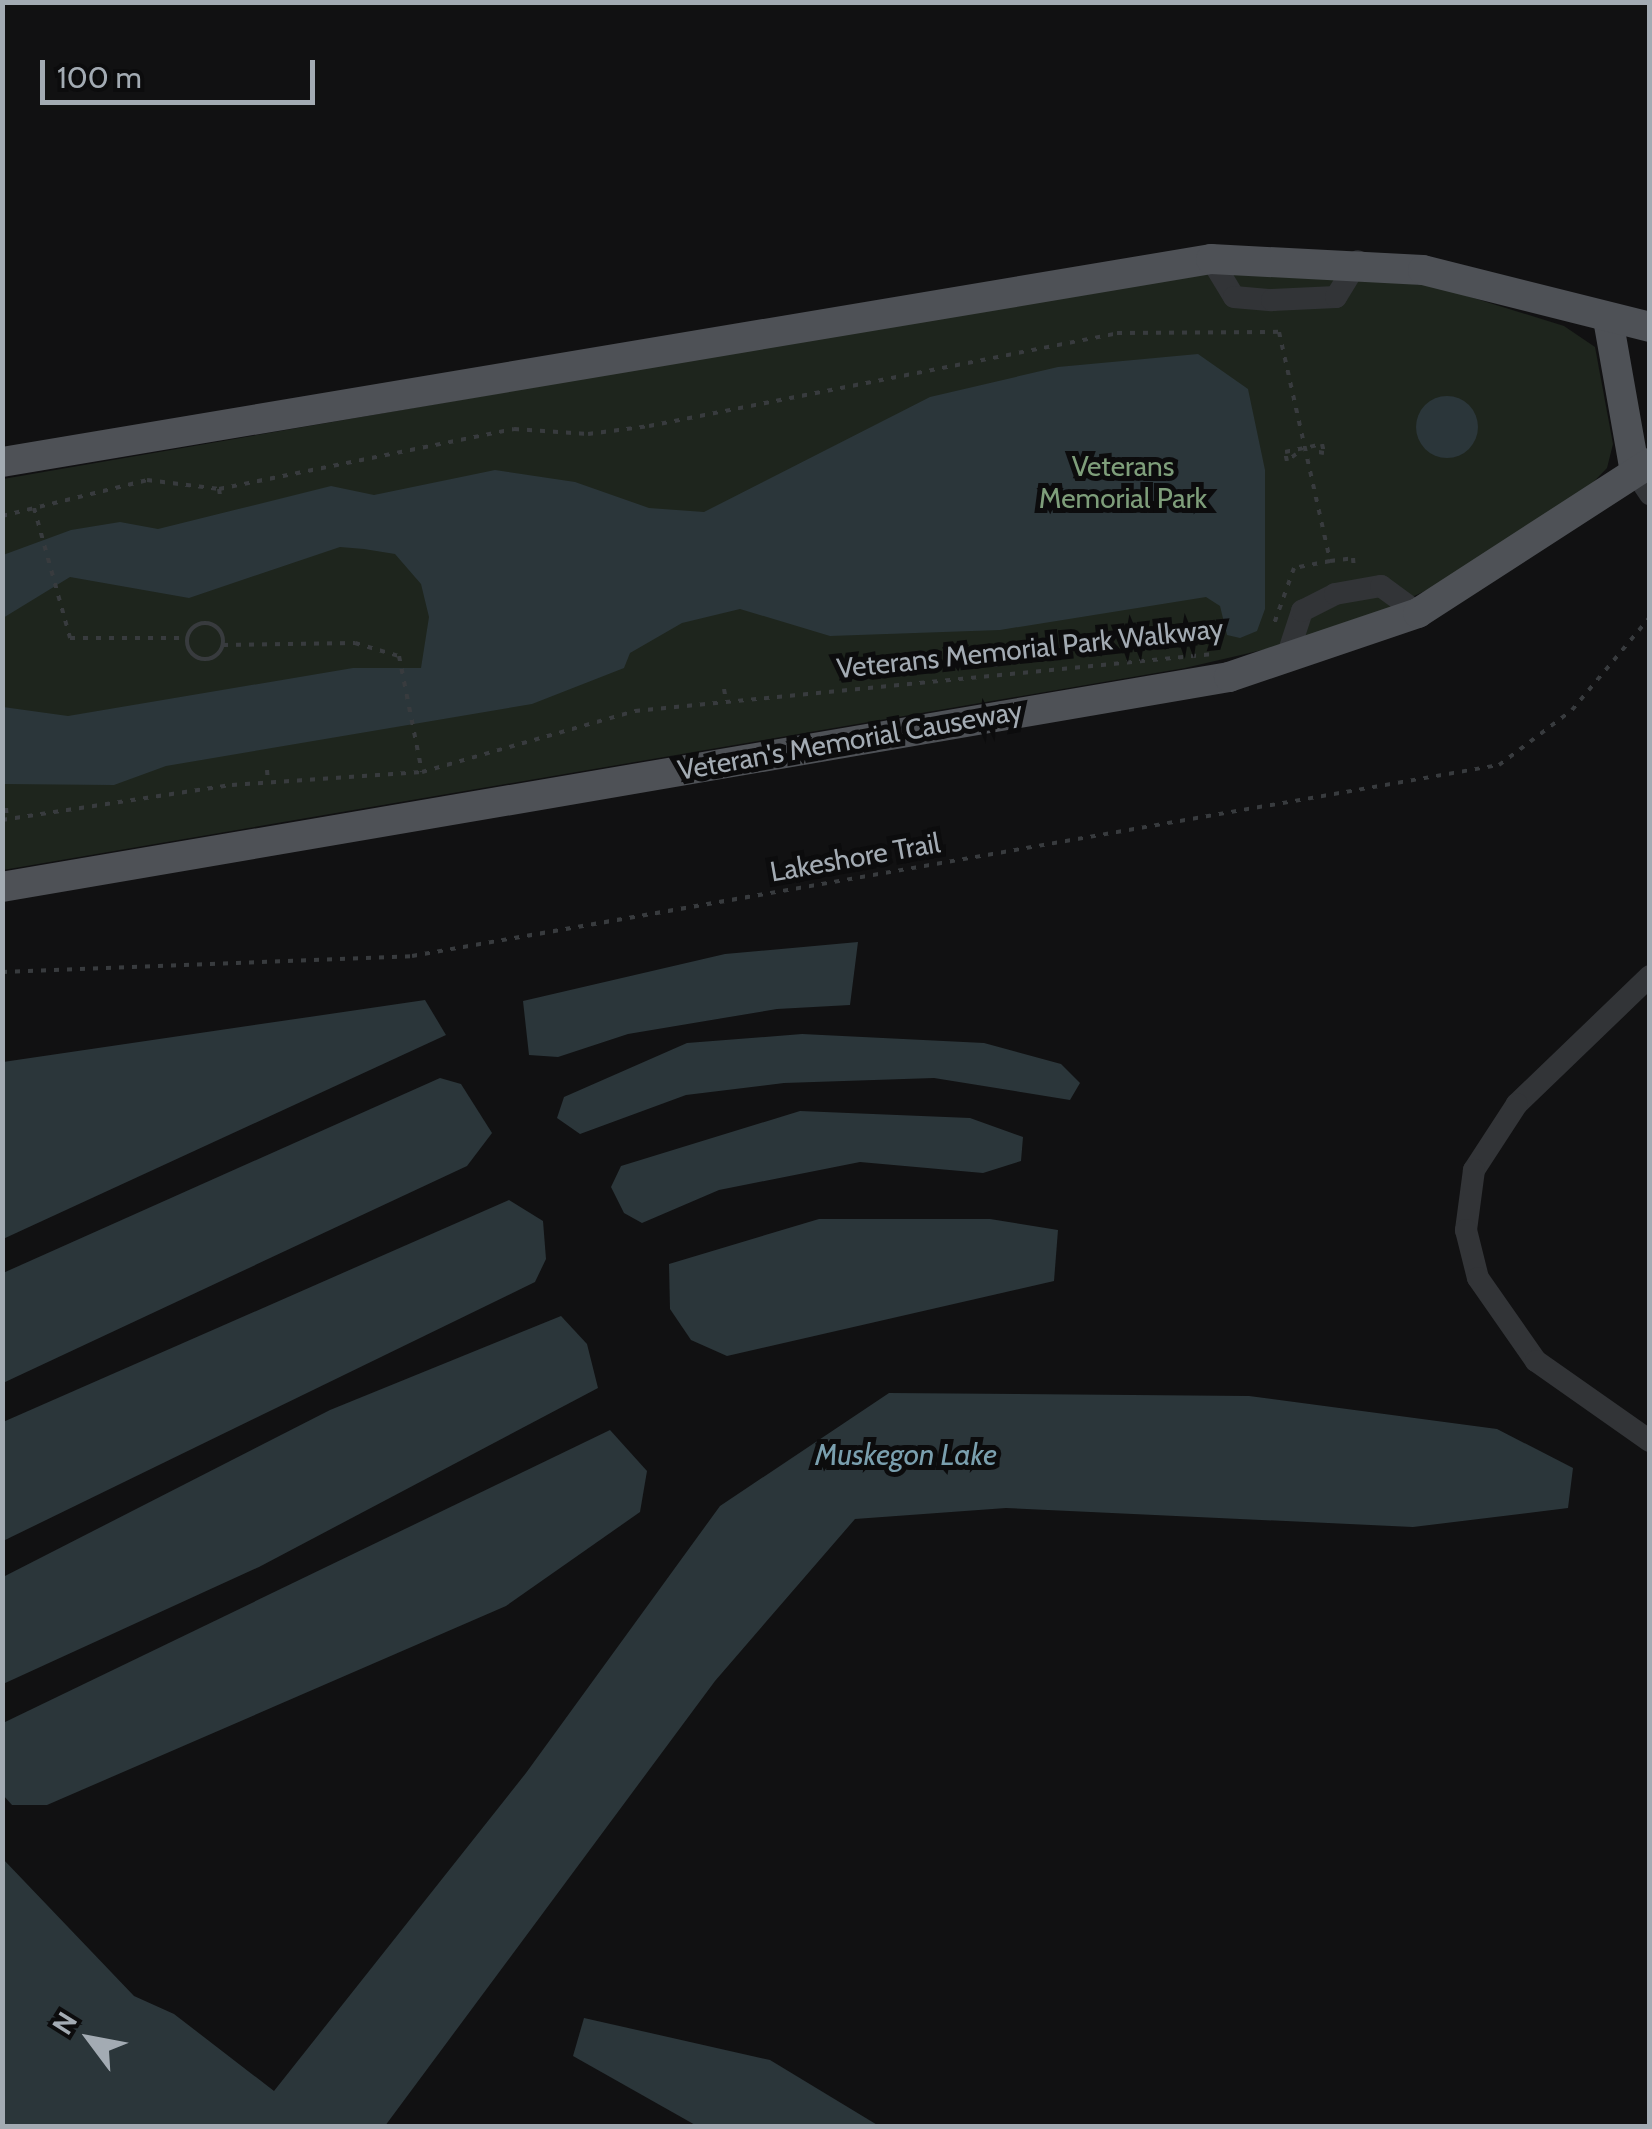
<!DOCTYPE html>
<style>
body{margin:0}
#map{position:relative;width:1652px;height:2129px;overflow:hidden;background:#111112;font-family:Cabin,sans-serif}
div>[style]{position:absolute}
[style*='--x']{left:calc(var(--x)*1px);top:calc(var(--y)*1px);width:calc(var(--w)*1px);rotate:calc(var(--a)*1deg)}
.green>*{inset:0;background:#1e251d}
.water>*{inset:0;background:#2b363a}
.round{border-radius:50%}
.path>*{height:4px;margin-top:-2px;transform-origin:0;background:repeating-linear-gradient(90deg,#383b3e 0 5px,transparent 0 13px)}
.path>.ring{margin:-2px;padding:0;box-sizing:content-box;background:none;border:4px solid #383b3e;border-radius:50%}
.minor>*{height:22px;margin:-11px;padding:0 11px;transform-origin:11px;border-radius:11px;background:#323437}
.major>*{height:30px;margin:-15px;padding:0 15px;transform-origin:15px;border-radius:15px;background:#4e5156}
span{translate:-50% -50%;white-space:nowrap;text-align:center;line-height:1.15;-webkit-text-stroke:10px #0c0c0d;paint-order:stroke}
.park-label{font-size:28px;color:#7e9e7a}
.street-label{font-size:28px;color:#a3abb3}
.water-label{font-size:30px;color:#7a9fae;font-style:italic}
.frame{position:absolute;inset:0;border:5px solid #a3abb3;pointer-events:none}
.north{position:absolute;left:40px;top:1989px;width:100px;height:100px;-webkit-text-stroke:8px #0c0c0d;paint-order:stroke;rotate:302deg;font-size:28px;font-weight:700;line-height:40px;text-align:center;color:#a3abb3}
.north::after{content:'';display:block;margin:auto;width:35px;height:45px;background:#a3abb3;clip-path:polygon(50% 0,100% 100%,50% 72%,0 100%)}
.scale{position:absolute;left:40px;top:60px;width:275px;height:45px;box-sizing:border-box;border:5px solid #a3abb3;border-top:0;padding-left:12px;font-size:30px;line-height:35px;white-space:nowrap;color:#a3abb3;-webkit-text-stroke:8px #0c0c0d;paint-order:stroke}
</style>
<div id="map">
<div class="green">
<div style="clip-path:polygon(1258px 270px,1435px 286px,1564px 326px,1595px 347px,1613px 444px,1607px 468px,1578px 498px,1464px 572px,1340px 632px,1185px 668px,3px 870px,3px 479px,1175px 276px)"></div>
</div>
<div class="water">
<div style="clip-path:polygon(1198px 354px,1248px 389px,1265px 470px,1265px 609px,1257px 631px,1240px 638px,1227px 635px,1220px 606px,1206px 597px,1000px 630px,830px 636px,740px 609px,682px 623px,630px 653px,624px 668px,532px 704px,166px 766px,114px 785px,3px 784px,3px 707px,68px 716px,353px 668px,421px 668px,429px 617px,421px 584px,395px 554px,364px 549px,340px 547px,189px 598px,70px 577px,3px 618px,3px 555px,71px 530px,120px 522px,158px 529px,331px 486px,374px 495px,495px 470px,575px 482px,649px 508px,704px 512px,930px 397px,1058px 367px)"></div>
<div class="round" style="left:1416px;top:396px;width:62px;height:62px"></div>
<div style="clip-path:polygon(858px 942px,850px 1005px,777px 1009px,628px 1034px,558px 1057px,529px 1055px,523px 1001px,725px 954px)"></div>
<div style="clip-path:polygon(425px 1000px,446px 1035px,3px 1239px,3px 1062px)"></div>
<div style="clip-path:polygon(802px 1034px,984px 1043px,1061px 1064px,1080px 1083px,1070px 1100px,934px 1078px,784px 1083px,686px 1095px,580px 1134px,557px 1118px,564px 1097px,687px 1043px)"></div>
<div style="clip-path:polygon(440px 1078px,461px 1084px,492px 1133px,467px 1166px,3px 1383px,3px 1273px)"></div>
<div style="clip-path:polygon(800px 1111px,970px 1118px,1023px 1137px,1021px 1161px,983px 1173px,860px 1162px,719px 1190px,642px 1223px,624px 1213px,611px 1187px,621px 1166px)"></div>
<div style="clip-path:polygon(509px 1200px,543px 1221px,546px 1259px,535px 1282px,3px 1541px,3px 1422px)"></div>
<div style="clip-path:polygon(819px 1219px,990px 1219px,1058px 1230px,1054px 1281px,727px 1356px,691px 1340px,670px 1309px,669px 1264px)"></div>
<div style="clip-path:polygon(561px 1316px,587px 1344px,598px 1388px,259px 1567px,3px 1684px,3px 1577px,330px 1410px)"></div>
<div style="clip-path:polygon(889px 1393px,1249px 1396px,1497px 1429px,1573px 1468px,1568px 1508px,1413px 1527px,1006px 1508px,855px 1519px,715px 1681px,385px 2126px,3px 2126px,3px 1859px,134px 1996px,174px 2014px,274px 2091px,526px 1773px,720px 1506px)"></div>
<div style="clip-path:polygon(610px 1430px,647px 1471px,640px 1512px,506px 1606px,47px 1805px,12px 1805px,3px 1795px,3px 1723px)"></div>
<div style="clip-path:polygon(584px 2018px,770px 2060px,879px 2126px,697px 2126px,573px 2056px)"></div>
</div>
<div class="path">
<div style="--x:1296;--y:454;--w:11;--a:142"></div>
<div style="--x:1287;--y:461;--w:9;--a:-103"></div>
<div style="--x:1285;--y:452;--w:38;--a:-12"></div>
<div style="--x:1322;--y:444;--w:9;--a:77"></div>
<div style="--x:1324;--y:453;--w:11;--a:-170"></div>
<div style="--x:219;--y:489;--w:12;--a:81"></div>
<div style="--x:34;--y:508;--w:135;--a:74.5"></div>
<div style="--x:70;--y:638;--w:117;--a:0"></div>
<div style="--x:2;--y:516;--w:149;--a:-13.9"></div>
<div style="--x:147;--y:480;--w:73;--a:7.1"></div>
<div style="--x:219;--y:489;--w:301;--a:-11.5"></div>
<div style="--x:514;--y:429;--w:74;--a:3.9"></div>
<div style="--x:588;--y:434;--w:62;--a:-7.5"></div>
<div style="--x:649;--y:426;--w:477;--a:-11.2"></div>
<div style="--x:1117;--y:333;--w:162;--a:-0.4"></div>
<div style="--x:1279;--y:332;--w:235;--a:77.4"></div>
<div style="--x:1330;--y:561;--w:37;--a:169"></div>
<div style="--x:1294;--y:568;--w:59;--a:109.7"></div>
<div style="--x:1330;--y:561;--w:23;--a:-7"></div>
<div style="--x:1353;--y:558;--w:11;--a:85"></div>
<div class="ring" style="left:187px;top:623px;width:32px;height:32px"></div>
<div style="--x:223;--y:645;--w:132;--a:-0.9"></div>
<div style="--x:355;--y:643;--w:46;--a:16.5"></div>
<div style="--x:399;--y:656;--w:118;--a:78.8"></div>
<div style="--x:995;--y:662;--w:11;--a:85"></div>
<div style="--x:724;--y:689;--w:11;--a:80"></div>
<div style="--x:267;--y:770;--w:11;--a:85"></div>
<div style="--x:6;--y:808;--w:12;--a:85"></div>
<div style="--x:2;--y:820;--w:233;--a:-8.7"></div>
<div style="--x:232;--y:785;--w:190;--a:-3.9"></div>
<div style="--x:422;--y:772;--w:222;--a:-16"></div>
<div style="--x:635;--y:711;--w:581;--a:-5.63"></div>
<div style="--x:2;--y:972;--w:410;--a:-2.2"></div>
<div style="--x:412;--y:956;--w:1104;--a:-9.97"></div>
<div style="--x:1499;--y:765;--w:91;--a:-37"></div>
<div style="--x:1572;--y:710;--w:121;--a:-50"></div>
</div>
<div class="minor">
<div style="--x:1211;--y:259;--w:44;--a:58.8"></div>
<div style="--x:1234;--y:297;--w:38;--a:5"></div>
<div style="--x:1272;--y:300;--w:64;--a:-2.7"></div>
<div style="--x:1336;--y:297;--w:42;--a:-58.6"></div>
<div style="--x:1635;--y:472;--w:27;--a:56"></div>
<div style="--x:1286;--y:660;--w:52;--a:-71.9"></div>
<div style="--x:1302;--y:611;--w:37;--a:-27"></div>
<div style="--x:1335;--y:594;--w:47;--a:-9.9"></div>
<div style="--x:1381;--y:586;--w:46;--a:36.1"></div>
<div style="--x:1650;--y:976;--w:185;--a:136.1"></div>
<div style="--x:1517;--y:1104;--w:79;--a:123.1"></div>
<div style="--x:1474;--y:1170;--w:61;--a:97.6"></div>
<div style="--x:1466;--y:1230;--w:49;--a:76"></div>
<div style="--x:1478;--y:1278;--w:101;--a:55.1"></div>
<div style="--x:1536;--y:1361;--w:139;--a:35.1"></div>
</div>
<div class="major">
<div style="--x:1608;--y:319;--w:155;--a:80"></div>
<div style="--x:2;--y:462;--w:1226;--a:-9.53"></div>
<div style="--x:1211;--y:259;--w:212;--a:3"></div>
<div style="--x:1423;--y:270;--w:234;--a:14.1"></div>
<div style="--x:2;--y:887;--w:1245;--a:-9.71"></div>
<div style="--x:1229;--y:677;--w:200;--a:-18.7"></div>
<div style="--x:1418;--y:613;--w:276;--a:-32.9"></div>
</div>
<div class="park-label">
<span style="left:1123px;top:482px">Veterans<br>Memorial Park</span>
</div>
<div class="street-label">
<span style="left:1030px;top:648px;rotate:-6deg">Veterans Memorial Park Walkway</span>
<span style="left:850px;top:740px;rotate:-10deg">Veteran's Memorial Causeway</span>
<span style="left:855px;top:857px;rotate:-10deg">Lakeshore Trail</span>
</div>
<div class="water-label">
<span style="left:906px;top:1455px">Muskegon Lake</span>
</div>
<div class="frame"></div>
<div class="north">N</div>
<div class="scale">100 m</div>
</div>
